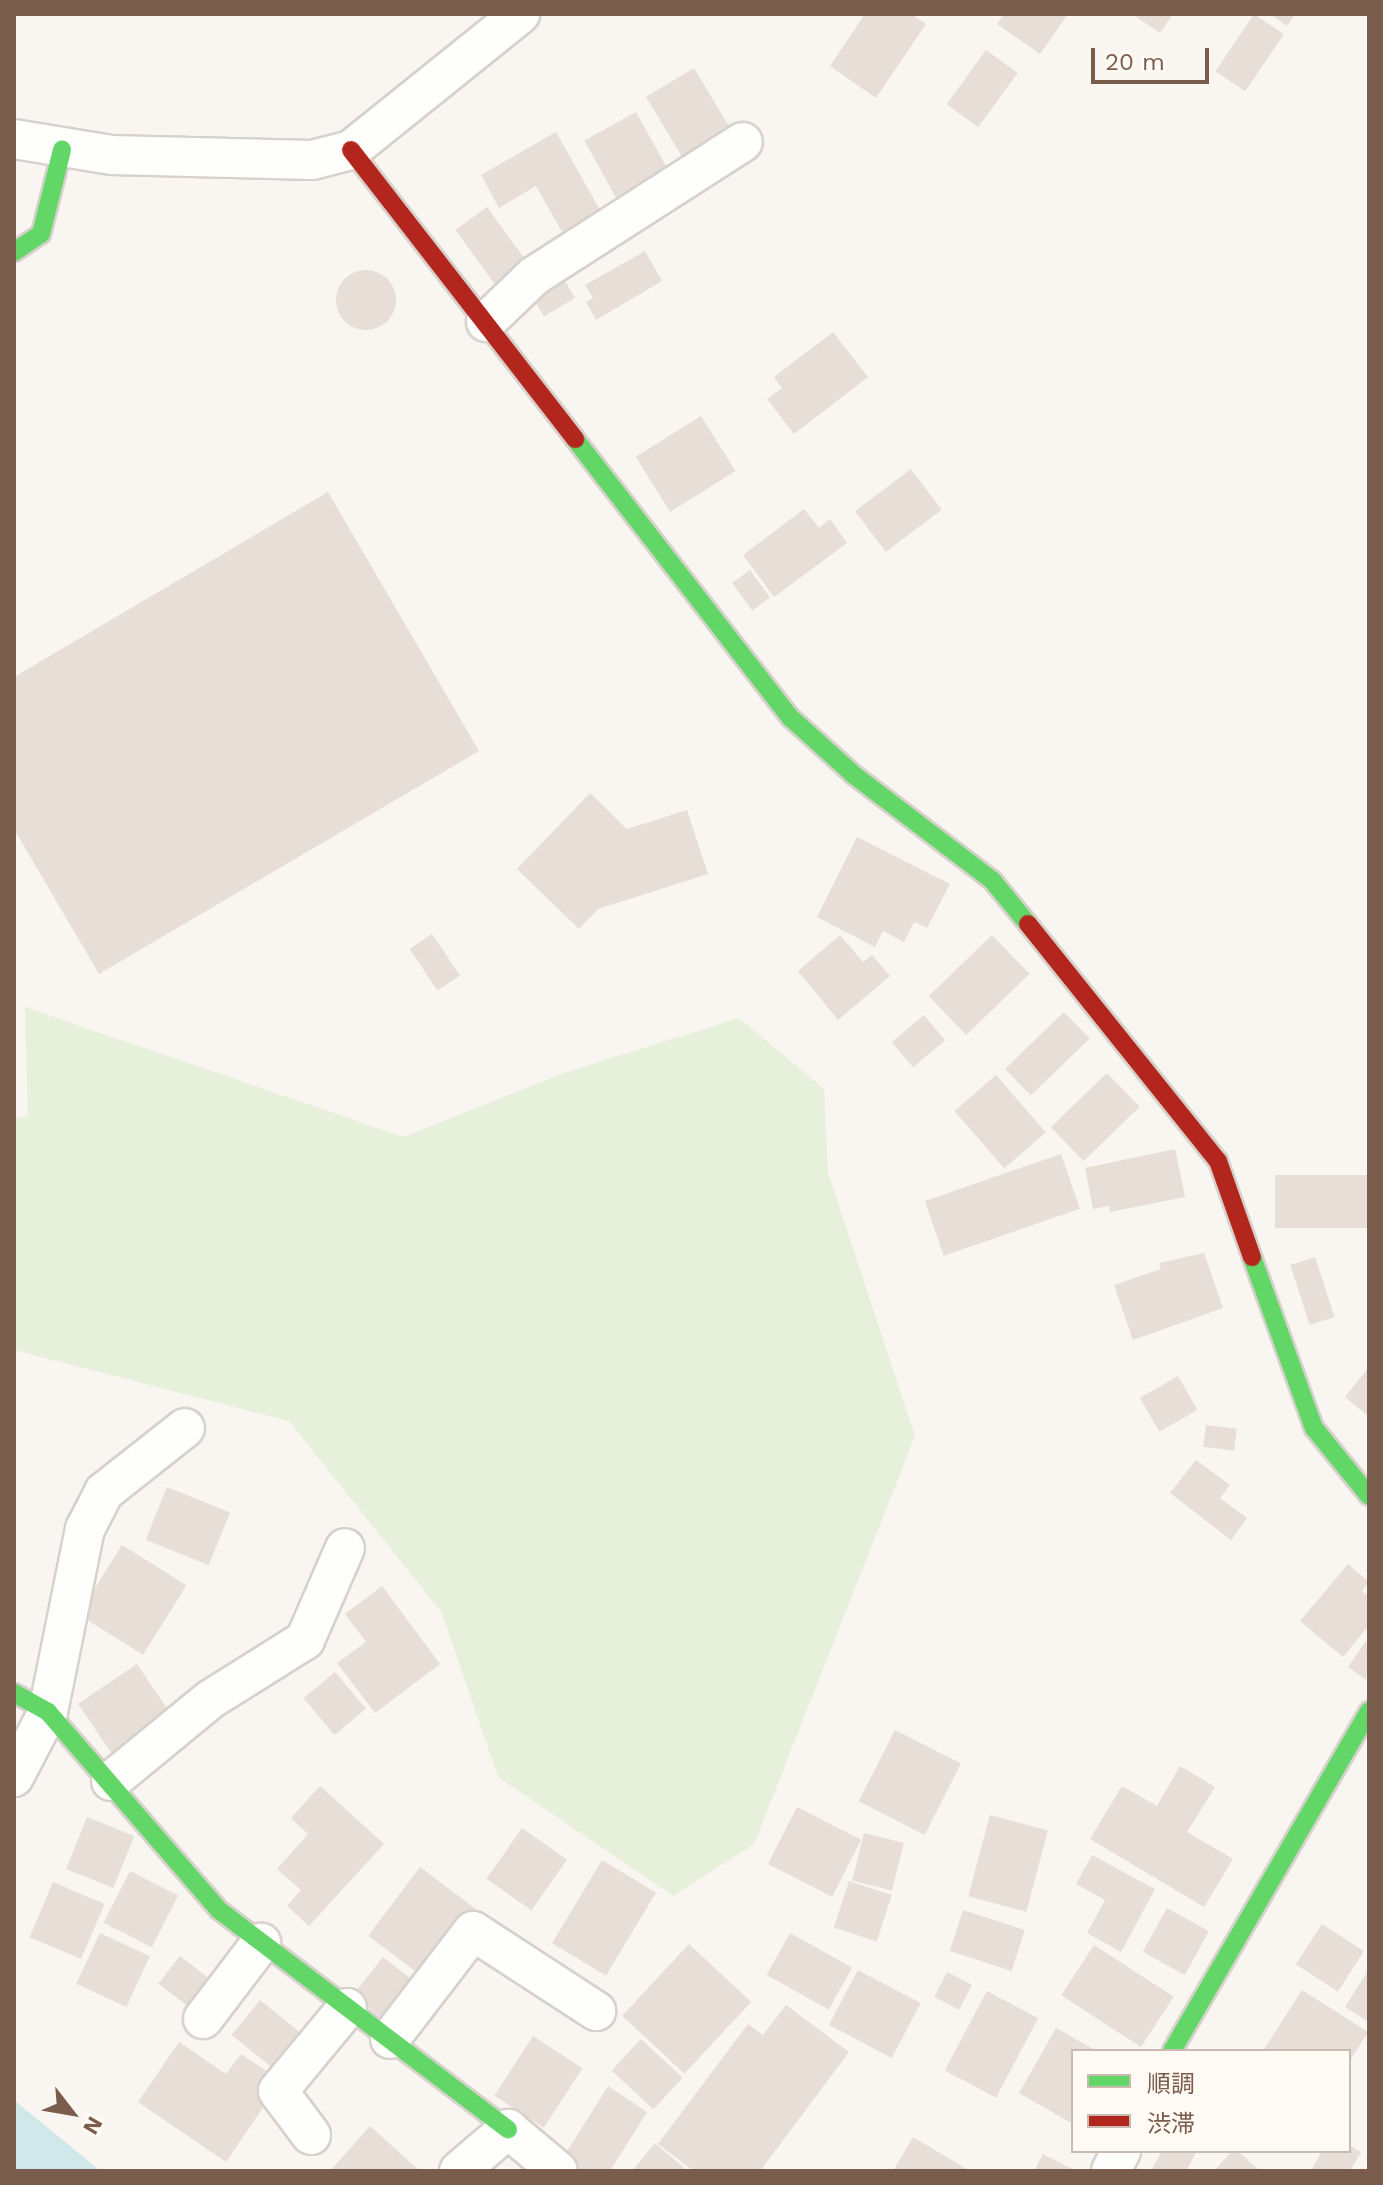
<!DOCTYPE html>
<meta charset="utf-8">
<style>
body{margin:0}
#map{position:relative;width:1383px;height:2185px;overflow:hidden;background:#f9f5f0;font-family:"Work Sans","Noto Sans JP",sans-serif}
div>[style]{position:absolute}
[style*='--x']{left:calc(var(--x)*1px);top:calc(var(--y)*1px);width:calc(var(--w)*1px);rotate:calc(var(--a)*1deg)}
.green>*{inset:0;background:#e7f0db}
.water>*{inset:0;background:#d0e8ea}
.building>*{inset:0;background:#e6ded7;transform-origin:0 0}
.round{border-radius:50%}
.roads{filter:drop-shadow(2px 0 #d7d1cb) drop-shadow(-2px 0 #d7d1cb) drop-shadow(0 2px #d7d1cb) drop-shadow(0 -2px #d7d1cb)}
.street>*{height:38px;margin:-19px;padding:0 19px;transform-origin:19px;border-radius:19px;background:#fefefd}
.fast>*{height:18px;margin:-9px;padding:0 9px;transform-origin:9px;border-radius:9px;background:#63d668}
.jam>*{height:18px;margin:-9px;padding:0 9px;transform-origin:9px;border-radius:9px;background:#b3261e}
span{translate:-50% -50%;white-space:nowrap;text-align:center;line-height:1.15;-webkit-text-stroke:8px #fffaf3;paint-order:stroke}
.frame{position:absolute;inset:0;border:16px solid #7a5c4d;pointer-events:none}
.legend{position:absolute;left:1071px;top:2049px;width:280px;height:104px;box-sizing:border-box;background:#fffaf3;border:2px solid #cabbb1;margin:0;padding:10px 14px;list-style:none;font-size:24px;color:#7a5c4d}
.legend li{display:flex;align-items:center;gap:16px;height:40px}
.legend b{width:40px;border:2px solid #cabbb1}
.north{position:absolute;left:32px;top:2073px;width:80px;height:80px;-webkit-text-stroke:6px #fffaf3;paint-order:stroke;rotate:121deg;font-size:22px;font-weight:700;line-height:32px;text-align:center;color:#7a5c4d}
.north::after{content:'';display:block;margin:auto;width:28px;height:36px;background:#7a5c4d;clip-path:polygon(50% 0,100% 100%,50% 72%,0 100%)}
.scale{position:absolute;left:1091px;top:48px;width:118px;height:36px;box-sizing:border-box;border:4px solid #7a5c4d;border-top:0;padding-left:10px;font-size:24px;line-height:28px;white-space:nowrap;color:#7a5c4d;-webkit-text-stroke:6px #fffaf3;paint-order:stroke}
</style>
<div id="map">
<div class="green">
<div style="clip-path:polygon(25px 1007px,404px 1137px,564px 1073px,739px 1018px,824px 1089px,828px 1173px,915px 1436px,754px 1844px,673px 1896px,498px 1777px,442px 1613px,289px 1421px,14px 1350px,14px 1118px,28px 1117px)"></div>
</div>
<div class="water">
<div style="clip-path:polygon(14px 2100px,98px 2169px,99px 2171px,14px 2171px)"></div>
</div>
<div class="building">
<div style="clip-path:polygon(865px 14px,911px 14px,926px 24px,876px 98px,830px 66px)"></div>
<div style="clip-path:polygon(1004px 14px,1068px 14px,1040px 54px,997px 24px)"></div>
<div style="clip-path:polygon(1132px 14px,1173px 14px,1160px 33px)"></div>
<div style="left:1254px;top:14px;width:36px;height:69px;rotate:34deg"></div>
<div style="clip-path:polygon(1270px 14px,1295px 14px,1287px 26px)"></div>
<div style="left:986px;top:50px;width:39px;height:67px;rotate:36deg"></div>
<div style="left:694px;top:68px;width:74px;height:56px;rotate:59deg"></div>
<div style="left:636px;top:112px;width:65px;height:59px;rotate:61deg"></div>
<div style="clip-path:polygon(556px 132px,600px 210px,562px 232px,536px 186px,499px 208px,481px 175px)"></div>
<div style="left:487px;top:207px;width:68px;height:39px;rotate:54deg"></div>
<div style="clip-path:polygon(645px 251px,662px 281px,596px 320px,586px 302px,593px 298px,585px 285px)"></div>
<div class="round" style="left:336px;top:270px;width:60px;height:60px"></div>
<div style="left:565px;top:281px;width:20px;height:36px;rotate:60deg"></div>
<div style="clip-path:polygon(833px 332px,868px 377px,794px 434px,767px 399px,782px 388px,774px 377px)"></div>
<div style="left:701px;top:416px;width:65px;height:77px;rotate:58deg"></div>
<div style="left:911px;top:469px;width:51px;height:70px;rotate:53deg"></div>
<div style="clip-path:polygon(328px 492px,479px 751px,99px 974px,14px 829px,14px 677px)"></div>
<div style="clip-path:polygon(804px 509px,819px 528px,830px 519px,847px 543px,774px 597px,743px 555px)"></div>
<div style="left:750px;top:570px;width:34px;height:22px;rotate:54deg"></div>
<div style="clip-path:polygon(590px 793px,627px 829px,687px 810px,708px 874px,598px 909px,579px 929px,517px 869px)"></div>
<div style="clip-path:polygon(857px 837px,950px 884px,927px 928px,914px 922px,904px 942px,883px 931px,875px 947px,817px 917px)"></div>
<div style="left:432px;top:934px;width:50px;height:27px;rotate:56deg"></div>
<div style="clip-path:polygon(840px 935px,863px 962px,872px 955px,890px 976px,838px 1020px,798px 971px)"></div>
<div style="left:992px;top:935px;width:54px;height:88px;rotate:46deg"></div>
<div style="left:1064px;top:1012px;width:37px;height:82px;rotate:46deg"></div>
<div style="left:924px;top:1015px;width:33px;height:42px;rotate:50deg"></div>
<div style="left:1107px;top:1073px;width:47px;height:78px;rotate:46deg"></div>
<div style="left:996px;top:1075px;width:76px;height:55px;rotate:49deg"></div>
<div style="clip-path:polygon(1175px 1149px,1185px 1197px,1110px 1212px,1109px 1206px,1093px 1209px,1085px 1168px)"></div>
<div style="left:1061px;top:1154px;width:58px;height:144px;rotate:71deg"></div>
<div style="left:1369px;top:1175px;width:53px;height:94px;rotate:90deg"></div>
<div style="clip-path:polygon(1204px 1253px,1223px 1308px,1133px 1340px,1114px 1285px,1161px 1269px,1159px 1263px)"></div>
<div style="left:1315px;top:1257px;width:63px;height:26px;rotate:72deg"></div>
<div style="clip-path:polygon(1369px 1367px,1369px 1417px,1345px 1397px)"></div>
<div style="left:1178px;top:1376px;width:39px;height:44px;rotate:60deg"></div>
<div style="left:1206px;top:1425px;width:31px;height:22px;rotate:7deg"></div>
<div style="clip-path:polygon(1196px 1460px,1230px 1485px,1220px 1498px,1247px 1518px,1231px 1540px,1170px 1493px)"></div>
<div style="left:167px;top:1487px;width:68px;height:57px;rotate:22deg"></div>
<div style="left:122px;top:1545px;width:76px;height:82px;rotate:32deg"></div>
<div style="clip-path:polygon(1348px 1564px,1369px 1582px,1362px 1591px,1369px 1597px,1369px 1625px,1343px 1657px,1300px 1621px)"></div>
<div style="clip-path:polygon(382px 1586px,440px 1664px,375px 1713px,337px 1663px,366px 1642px,345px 1614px)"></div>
<div style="clip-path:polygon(1365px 1642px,1369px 1644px,1366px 1680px,1348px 1667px)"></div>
<div style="left:137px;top:1664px;width:72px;height:71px;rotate:56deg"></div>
<div style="left:335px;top:1672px;width:48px;height:41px;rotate:50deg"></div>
<div style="left:895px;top:1730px;width:74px;height:80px;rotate:27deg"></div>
<div style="clip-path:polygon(1180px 1766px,1215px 1787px,1187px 1832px,1233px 1859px,1204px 1907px,1090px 1839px,1122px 1786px,1157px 1806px)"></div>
<div style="clip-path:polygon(320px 1786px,384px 1844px,309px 1926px,287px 1906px,301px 1890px,277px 1869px,308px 1834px,291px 1818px)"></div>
<div style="left:797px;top:1807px;width:72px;height:64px;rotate:27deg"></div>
<div style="left:990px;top:1815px;width:60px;height:84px;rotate:15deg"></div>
<div style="left:87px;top:1817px;width:51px;height:56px;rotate:22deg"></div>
<div style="left:522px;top:1828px;width:55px;height:62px;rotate:35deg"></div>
<div style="left:864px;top:1833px;width:41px;height:49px;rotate:14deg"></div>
<div style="clip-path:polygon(1092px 1855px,1155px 1889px,1121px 1952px,1087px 1933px,1105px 1900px,1076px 1884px)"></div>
<div style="left:602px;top:1860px;width:63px;height:97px;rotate:31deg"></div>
<div style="left:420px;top:1867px;width:76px;height:86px;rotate:37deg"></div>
<div style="left:130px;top:1871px;width:54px;height:58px;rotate:27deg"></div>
<div style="left:849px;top:1881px;width:45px;height:49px;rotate:18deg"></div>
<div style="left:53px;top:1882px;width:56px;height:60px;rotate:23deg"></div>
<div style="left:1167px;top:1908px;width:48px;height:50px;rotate:29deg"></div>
<div style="left:963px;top:1910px;width:65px;height:43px;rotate:18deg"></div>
<div style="left:1322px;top:1924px;width:50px;height:48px;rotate:33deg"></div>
<div style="left:100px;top:1933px;width:55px;height:56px;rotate:25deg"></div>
<div style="left:790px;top:1933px;width:71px;height:48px;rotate:29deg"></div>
<div style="left:689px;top:1944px;width:85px;height:98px;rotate:43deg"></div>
<div style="left:1094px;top:1945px;width:95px;height:60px;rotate:33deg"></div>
<div style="left:180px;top:1956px;width:37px;height:35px;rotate:38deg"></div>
<div style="left:383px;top:1957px;width:41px;height:49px;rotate:38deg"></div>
<div style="clip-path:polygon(1369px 1969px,1369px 2022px,1345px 2007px)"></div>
<div style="left:858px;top:1970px;width:71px;height:62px;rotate:28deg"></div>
<div style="left:947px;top:1972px;width:28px;height:28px;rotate:27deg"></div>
<div style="clip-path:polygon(1302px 1990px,1368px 2032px,1349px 2062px,1349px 2051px,1263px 2051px)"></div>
<div style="left:987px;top:1991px;width:58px;height:90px;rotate:28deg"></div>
<div style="left:260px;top:2000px;width:63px;height:45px;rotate:39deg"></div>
<div style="clip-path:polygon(786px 2005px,849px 2052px,760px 2171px,694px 2171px,658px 2144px,748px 2024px,763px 2035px)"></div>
<div style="clip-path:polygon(1056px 2028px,1097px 2051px,1073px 2051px,1073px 2124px,1019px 2093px)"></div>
<div style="left:533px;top:2036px;width:59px;height:71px;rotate:33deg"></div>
<div style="left:641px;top:2039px;width:57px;height:43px;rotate:43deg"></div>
<div style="clip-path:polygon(179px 2042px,226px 2074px,241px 2054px,281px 2081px,226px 2162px,138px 2102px)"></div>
<div style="clip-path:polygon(608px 2086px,647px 2112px,610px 2171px,576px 2171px,561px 2161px)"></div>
<div style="clip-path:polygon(370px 2126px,420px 2171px,330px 2171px)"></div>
<div style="clip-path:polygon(913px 2137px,970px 2171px,893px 2171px)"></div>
<div style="clip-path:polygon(655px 2143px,658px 2146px,688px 2171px,632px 2171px)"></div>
<div style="clip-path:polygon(1349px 2145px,1361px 2152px,1350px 2171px,1311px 2171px,1322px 2151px,1349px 2151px)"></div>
<div style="clip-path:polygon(1162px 2151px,1197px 2151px,1186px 2171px,1151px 2171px)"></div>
<div style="clip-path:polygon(1232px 2151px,1238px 2151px,1260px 2171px,1214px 2171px)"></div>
<div style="clip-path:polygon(1043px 2154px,1076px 2171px,1034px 2171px)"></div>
</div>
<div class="roads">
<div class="street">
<div style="--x:14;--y:139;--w:99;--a:9.3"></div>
<div style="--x:112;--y:155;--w:200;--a:1.4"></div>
<div style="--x:312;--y:160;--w:40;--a:-14.4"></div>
<div style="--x:351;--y:150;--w:217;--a:-38.8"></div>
<div style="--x:486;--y:322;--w:66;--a:-43.8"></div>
<div style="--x:534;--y:276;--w:248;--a:-32.7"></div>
<div style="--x:14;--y:1777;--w:73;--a:-62.4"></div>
<div style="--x:48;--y:1712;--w:187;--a:-78.6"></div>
<div style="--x:85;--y:1529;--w:42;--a:-62.8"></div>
<div style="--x:104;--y:1492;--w:103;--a:-38.3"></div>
<div style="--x:111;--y:1781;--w:129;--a:-39.4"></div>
<div style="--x:211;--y:1699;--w:111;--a:-32.1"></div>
<div style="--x:305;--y:1640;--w:100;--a:-66.5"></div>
<div style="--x:203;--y:2019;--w:96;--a:-52.7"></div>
<div style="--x:390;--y:2039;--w:136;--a:-52.5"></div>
<div style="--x:473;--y:1931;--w:147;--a:33"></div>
<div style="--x:311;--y:2135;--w:55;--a:-126.9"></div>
<div style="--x:278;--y:2091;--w:108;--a:-50.3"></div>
<div style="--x:459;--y:2171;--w:65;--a:-40.6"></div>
<div style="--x:508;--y:2129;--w:65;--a:40"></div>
<div style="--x:1111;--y:2171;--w:22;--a:-63"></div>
</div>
<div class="fast">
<div style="--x:14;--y:252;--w:32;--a:-34"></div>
<div style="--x:41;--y:234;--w:87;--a:-76"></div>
<div style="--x:575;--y:439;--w:353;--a:52.3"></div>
<div style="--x:791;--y:718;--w:85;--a:42.1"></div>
<div style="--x:854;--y:775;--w:173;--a:37.3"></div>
<div style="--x:992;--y:880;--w:57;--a:50.7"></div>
<div style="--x:1252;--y:1257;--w:182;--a:70.1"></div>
<div style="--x:1314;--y:1428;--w:87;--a:51"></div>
<div style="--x:14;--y:1693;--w:39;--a:29"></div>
<div style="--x:48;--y:1712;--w:262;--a:49.2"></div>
<div style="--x:219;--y:1910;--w:363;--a:37.2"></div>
<div style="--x:1172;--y:2051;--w:393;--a:-59.9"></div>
</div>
<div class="jam">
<div style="--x:351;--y:150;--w:366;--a:52.2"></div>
<div style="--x:1028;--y:924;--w:304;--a:51.3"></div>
<div style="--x:1218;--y:1161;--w:102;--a:70.5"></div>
</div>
</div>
<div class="frame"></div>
<ul class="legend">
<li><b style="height:10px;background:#63d668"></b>順調</li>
<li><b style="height:10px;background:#b3261e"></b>渋滞</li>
</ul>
<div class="north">N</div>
<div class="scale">20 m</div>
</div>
